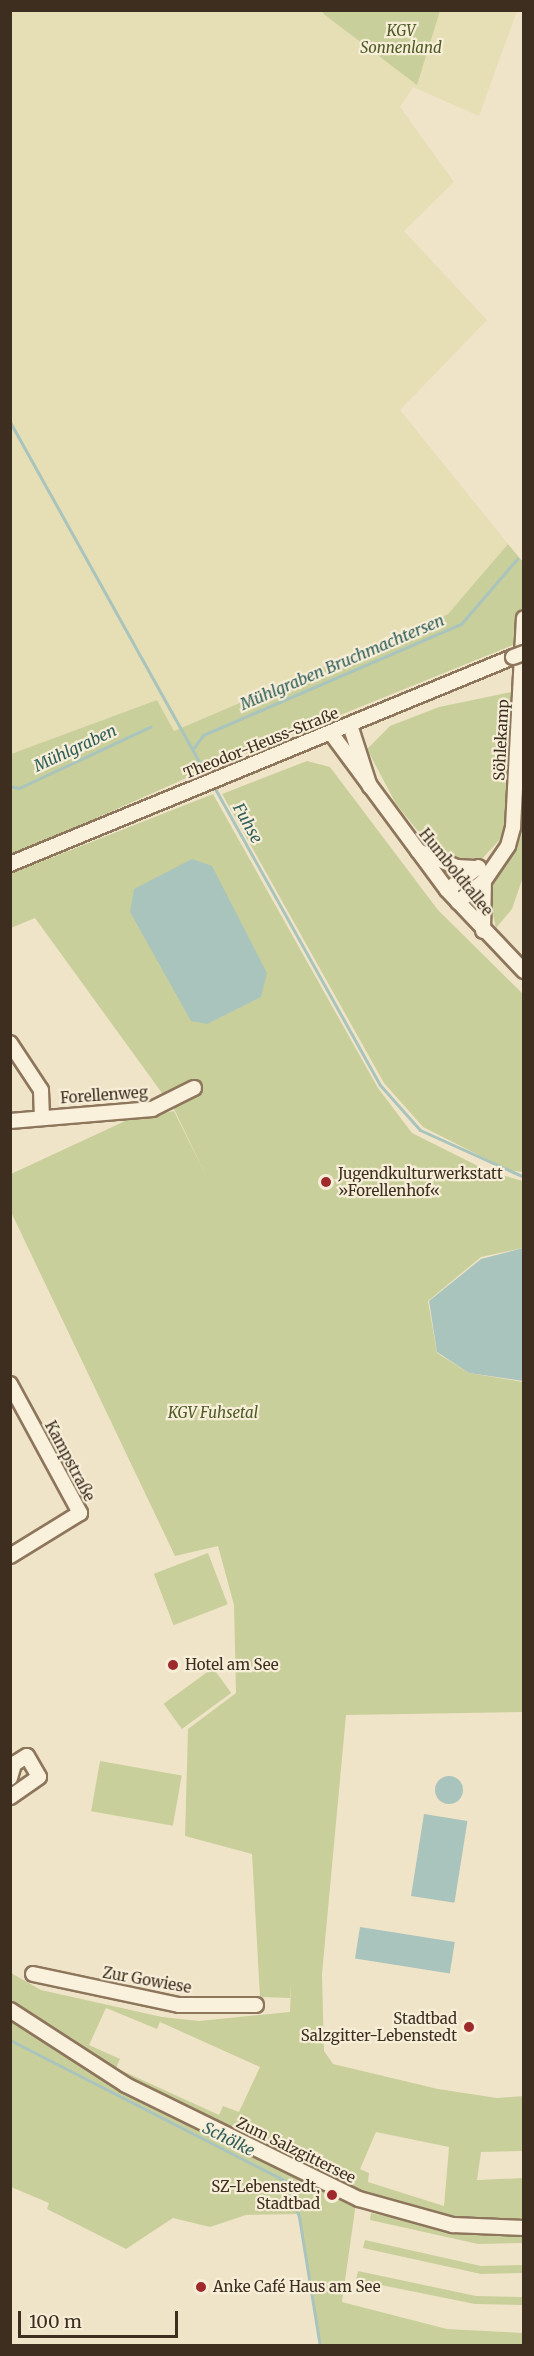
<!DOCTYPE html>
<meta charset="utf-8">
<style>
body{margin:0}
#map{position:relative;width:534px;height:2356px;overflow:hidden;background:#f0e4c8;font-family:Merriweather,serif}
div>[style]{position:absolute}
[style*='--x']{left:calc(var(--x)*1px);top:calc(var(--y)*1px);width:calc(var(--w)*1px);rotate:calc(var(--a)*1deg)}
.farmland>*{inset:0;background:#e6deb5}
.green>*{inset:0;background:#c9cf9b;transform-origin:0 0}
.water>*{inset:0;background:#a9c4bc;transform-origin:0 0}
.round{border-radius:50%}
.stream>*{height:3px;margin:-1.5px;padding:0 1.5px;transform-origin:1.5px;border-radius:1.5px;background:#a9c4bc}
.roads{filter:drop-shadow(2px 0 #8d765c) drop-shadow(-2px 0 #8d765c) drop-shadow(0 2px #8d765c) drop-shadow(0 -2px #8d765c)}
.minor>*{height:14px;margin:-7px;padding:0 7px;transform-origin:7px;border-radius:7px;background:#faf1dc}
.bridges{filter:drop-shadow(2px 0 #8d765c) drop-shadow(-2px 0 #8d765c) drop-shadow(0 2px #8d765c) drop-shadow(0 -2px #8d765c)}
.minor-bridge>*{height:14px;margin:-7px;padding:0 7px;transform-origin:7px;border-radius:7px;background:#faf1dc}
.dots>*{width:16px;height:16px;translate:-50% -50%;box-sizing:border-box;border:3px solid #f7eed8;border-radius:50%}
span{translate:-50% -50%;white-space:nowrap;text-align:center;line-height:1.15;-webkit-text-stroke:4.5px #f7eed8;paint-order:stroke}
.park-label{font-size:15px;color:#4d5a26;font-style:italic}
.street-label{font-size:15px;color:#3d2e20}
.poi-label{font-size:15px;color:#3d2e20}
.left{translate:0 -50%;text-align:left}
.right{translate:-100% -50%;text-align:right}
.water-label{font-size:16px;color:#2f5d5a;font-style:italic}
.frame{position:absolute;inset:0;border:12px solid #3d2e20;pointer-events:none}
.scale{position:absolute;left:18px;top:2311px;width:160px;height:27px;box-sizing:border-box;border:3px solid #3d2e20;border-top:0;padding-left:8px;font-size:18px;line-height:21px;white-space:nowrap;color:#3d2e20;-webkit-text-stroke:4px #f7eed8;paint-order:stroke}
</style>
<div id="map">
<div class="farmland">
<div style="clip-path:polygon(11px 11px,321px 11px,417px 84px,440px 11px,517px 11px,479px 116px,413px 87px,400px 107px,454px 182px,404px 231px,487px 320px,400px 410px,508px 544px,448px 614px,174px 731px,157px 700px,11px 754px)"></div>
</div>
<div class="green">
<div style="clip-path:polygon(321px 11px,440px 11px,417px 85px,325px 15px)"></div>
<div style="clip-path:polygon(508px 544px,523px 562px,523px 641px,200px 772px,11px 856px,11px 754px,157px 700px,174px 731px,448px 614px)"></div>
<div style="clip-path:polygon(511px 692px,505px 834px,480px 861px,452px 861px,435px 852px,396px 804px,367px 749px,390px 726px,439px 707px)"></div>
<div style="clip-path:polygon(307px 761px,330px 767px,438px 910px,523px 994px,523px 1172px,508px 1170px,423px 1127px,384px 1083px,222px 794px)"></div>
<div style="clip-path:polygon(evenodd,213px 794px,378px 1088px,412px 1133px,488px 1171px,523px 1181px,523px 1248px,481px 1257px,428px 1301px,437px 1353px,469px 1373px,523px 1382px,523px 1712px,346px 1715px,322px 1974px,324px 2051px,333px 2064px,438px 2089px,497px 2098px,523px 2096px,523px 2151px,481px 2152px,477px 2180px,523px 2178px,523px 2231px,474px 2233px,356px 2203px,342px 2302px,447px 2329px,523px 2333px,523px 2345px,321px 2345px,299px 2214px,246px 2215px,210px 2227px,173px 2218px,126px 2249px,47px 2209px,49px 2203px,11px 2187px,11px 1973px,41px 1990px,162px 2017px,199px 2021px,290px 2012px,291px 1984px,290px 1998px,260px 1997px,252px 1854px,185px 1836px,188px 1729px,236px 1693px,234px 1605px,218px 1546px,175px 1556px,11px 1212px,11px 1174px,125px 1121px,174px 1111px,206px 1176px,175px 1111px,35px 918px,11px 928px,10px 874px,213px 794px,106px 2008px,157px 2029px,160px 2022px,260px 2067px,239px 2112px,223px 2106px,219px 2115px,116px 2068px,120px 2059px,89px 2045px,106px 2008px,213px 794px,376px 2132px,449px 2147px,444px 2206px,368px 2182px,369px 2173px,360px 2169px,376px 2132px)"></div>
<div style="clip-path:polygon(523px 804px,523px 877px,512px 909px,496px 928px,488px 892px,515px 852px)"></div>
<div style="left:208px;top:1553px;width:55px;height:58px;rotate:69deg"></div>
<div style="left:213px;top:1668px;width:31px;height:61px;rotate:54deg"></div>
<div style="left:100px;top:1761px;width:83px;height:51px;rotate:10deg"></div>
<div style="clip-path:polygon(371px 2213px,476px 2235px,523px 2234px,523px 2243px,478px 2244px,370px 2220px)"></div>
<div style="clip-path:polygon(365px 2240px,481px 2266px,523px 2265px,523px 2273px,481px 2274px,363px 2248px)"></div>
<div style="clip-path:polygon(358px 2271px,476px 2296px,523px 2297px,523px 2305px,475px 2304px,356px 2280px)"></div>
</div>
<div class="water">
<div style="clip-path:polygon(192px 859px,212px 866px,267px 973px,261px 997px,207px 1024px,191px 1021px,130px 912px,134px 889px)"></div>
<div style="clip-path:polygon(523px 1248px,523px 1381px,469px 1373px,437px 1352px,429px 1301px,481px 1259px)"></div>
<div class="round" style="left:435px;top:1776px;width:28px;height:28px"></div>
<div style="left:424px;top:1814px;width:44px;height:83px;rotate:9deg"></div>
<div style="left:360px;top:1927px;width:96px;height:32px;rotate:9deg"></div>
</div>
<div class="stream">
<div style="--x:10;--y:422;--w:409;--a:60.9"></div>
<div style="--x:193;--y:749;--w:17;--a:-54"></div>
<div style="--x:203;--y:735;--w:281;--a:-23.3"></div>
<div style="--x:461;--y:624;--w:86;--a:-49.3"></div>
<div style="--x:213;--y:785;--w:343;--a:60.9"></div>
<div style="--x:380;--y:1085;--w:60;--a:48.4"></div>
<div style="--x:420;--y:1130;--w:114;--a:24.3"></div>
<div style="--x:10;--y:786;--w:9;--a:13"></div>
<div style="--x:19;--y:788;--w:145;--a:-25"></div>
<div style="--x:10;--y:2040;--w:311;--a:27.1"></div>
<div style="--x:287;--y:2182;--w:37;--a:71"></div>
<div style="--x:299;--y:2217;--w:131;--a:80.8"></div>
</div>
<div class="roads">
<div class="minor">
<div style="--x:350;--y:725;--w:65;--a:72.1"></div>
<div style="--x:331;--y:733;--w:195;--a:53.5"></div>
<div style="--x:447;--y:890;--w:112;--a:46.5"></div>
<div style="--x:418;--y:851;--w:42;--a:22.3"></div>
<div style="--x:457;--y:867;--w:22;--a:3"></div>
<div style="--x:10;--y:864;--w:544;--a:-22.37"></div>
<div style="--x:447;--y:890;--w:39;--a:-36"></div>
<div style="--x:458;--y:902;--w:33;--a:-39"></div>
<div style="--x:484;--y:881;--w:42;--a:-55.6"></div>
<div style="--x:508;--y:846;--w:20;--a:-75"></div>
<div style="--x:513;--y:827;--w:209;--a:-87"></div>
<div style="--x:483;--y:931;--w:50;--a:-88.9"></div>
<div style="--x:10;--y:1043;--w:56;--a:56.6"></div>
<div style="--x:41;--y:1090;--w:26;--a:88"></div>
<div style="--x:10;--y:1121;--w:143;--a:-4.8"></div>
<div style="--x:152;--y:1109;--w:47;--a:-26.6"></div>
<div style="--x:10;--y:1384;--w:147;--a:61.5"></div>
<div style="--x:80;--y:1513;--w:82;--a:148.4"></div>
<div style="--x:10;--y:1778;--w:15;--a:-74"></div>
<div style="--x:14;--y:1764;--w:15;--a:-32"></div>
<div style="--x:27;--y:1756;--w:24;--a:60"></div>
<div style="--x:39;--y:1777;--w:35;--a:145"></div>
<div style="--x:33;--y:1974;--w:149;--a:12"></div>
<div style="--x:179;--y:2005;--w:77;--a:0"></div>
<div style="--x:10;--y:2010;--w:138;--a:32.9"></div>
<div style="--x:126;--y:2085;--w:259;--a:26.1"></div>
<div style="--x:359;--y:2199;--w:98;--a:15.5"></div>
<div style="--x:453;--y:2225;--w:71;--a:2.4"></div>
</div>
</div>
<div class="bridges">
<div class="minor-bridge">
<div style="--x:513;--y:657;--w:12;--a:-20"></div>
</div>
</div>
<div class="dots">
<div style="left:326px;top:1182px;background:#9e2a2b"></div>
<div style="left:173px;top:1665px;background:#9e2a2b"></div>
<div style="left:469px;top:2027px;background:#9e2a2b"></div>
<div style="left:332px;top:2195px;background:#9e2a2b"></div>
<div style="left:201px;top:2287px;background:#9e2a2b"></div>
</div>
<div class="park-label">
<span style="left:401px;top:39px">KGV<br>Sonnenland</span>
<span style="left:213px;top:1413px">KGV Fuhsetal</span>
</div>
<div class="street-label">
<span style="left:501px;top:740px;rotate:-87deg">Söhlekamp</span>
<span style="left:261px;top:743px;rotate:-22deg">Theodor-Heuss-Straße</span>
<span style="left:456px;top:872px;rotate:51deg">Humboldtallee</span>
<span style="left:104px;top:1095px;rotate:-4deg">Forellenweg</span>
<span style="left:70px;top:1461px;rotate:62deg">Kampstraße</span>
<span style="left:147px;top:1980px;rotate:10deg">Zur Gowiese</span>
<span style="left:296px;top:2150px;rotate:26deg">Zum Salzgittersee</span>
</div>
<div class="poi-label">
<span class="left" style="left:338px;top:1182px">Jugendkulturwerkstatt<br>»Forellenhof«</span>
<span class="left" style="left:185px;top:1665px">Hotel am See</span>
<span class="right" style="left:457px;top:2027px">Stadtbad<br>Salzgitter-Lebenstedt</span>
<span class="right" style="left:320px;top:2195px">SZ-Lebenstedt,<br>Stadtbad</span>
<span class="left" style="left:213px;top:2287px">Anke Café Haus am See</span>
</div>
<div class="water-label">
<span style="left:342px;top:662px;rotate:-23deg">Mühlgraben Bruchmachtersen</span>
<span style="left:75px;top:748px;rotate:-25deg">Mühlgraben</span>
<span style="left:248px;top:823px;rotate:61deg">Fuhse</span>
<span style="left:229px;top:2139px;rotate:27deg">Schölke</span>
</div>
<div class="frame"></div>
<div class="scale">100 m</div>
</div>
